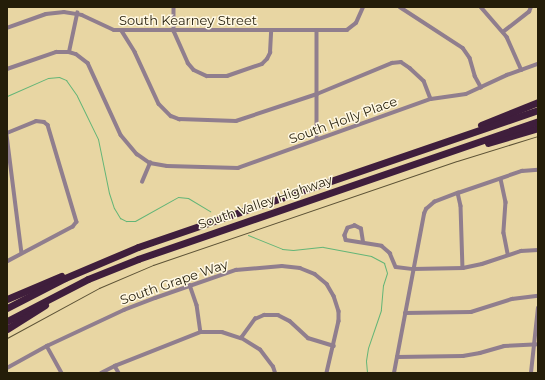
<!DOCTYPE html>
<style>
body{margin:0}
#map{position:relative;width:545px;height:380px;overflow:hidden;background:#e8d6a3;font-family:Montserrat,sans-serif}
div>[style]{position:absolute}
[style*='--x']{left:calc(var(--x)*1px);top:calc(var(--y)*1px);width:calc(var(--w)*1px);rotate:calc(var(--a)*1deg)}
.stream>*{height:1px;margin:-0.5px;padding:0 0.5px;transform-origin:0.5px;border-radius:0.5px;background:#63b577}
.minor>*{height:3.5px;margin:-1.75px;padding:0 1.75px;transform-origin:1.75px;border-radius:1.75px;background:#907e8e}
.motorway>*{height:7px;margin:-3.5px;padding:0 3.5px;transform-origin:3.5px;border-radius:3.5px;background:#3f1e3c}
.tram>*{height:1px;margin:-0.5px;padding:0 0.5px;transform-origin:0.5px;border-radius:0.5px;background:#5d5336}
span{translate:-50% -50%;white-space:nowrap;text-align:center;line-height:1.15;-webkit-text-stroke:3px #fff8e3;paint-order:stroke}
.street-label{font-size:13px;color:#241d09}
.frame{position:absolute;inset:0;border:8px solid #241d09;pointer-events:none}
</style>
<div id="map">
<div class="stream">
<div style="--x:7;--y:96;--w:45;--a:-23.7"></div>
<div style="--x:48;--y:78;--w:11;--a:-5"></div>
<div style="--x:59;--y:77;--w:8;--a:23"></div>
<div style="--x:66;--y:80;--w:19;--a:55"></div>
<div style="--x:77;--y:96;--w:48;--a:64"></div>
<div style="--x:98;--y:139;--w:55;--a:78.5"></div>
<div style="--x:109;--y:193;--w:16;--a:72"></div>
<div style="--x:114;--y:208;--w:12;--a:59"></div>
<div style="--x:120;--y:218;--w:7;--a:27"></div>
<div style="--x:126;--y:221;--w:9;--a:0"></div>
<div style="--x:135;--y:221;--w:49;--a:-29.2"></div>
<div style="--x:178;--y:197;--w:10;--a:6"></div>
<div style="--x:188;--y:198;--w:26;--a:31"></div>
<div style="--x:248;--y:235;--w:37;--a:22"></div>
<div style="--x:282;--y:249;--w:11;--a:5"></div>
<div style="--x:293;--y:250;--w:30;--a:-6"></div>
<div style="--x:323;--y:247;--w:49;--a:10.6"></div>
<div style="--x:371;--y:256;--w:15;--a:28"></div>
<div style="--x:384;--y:263;--w:10;--a:73"></div>
<div style="--x:387;--y:273;--w:13;--a:108"></div>
<div style="--x:383;--y:285;--w:25;--a:95"></div>
<div style="--x:381;--y:310;--w:40;--a:108.9"></div>
<div style="--x:368;--y:348;--w:13;--a:99"></div>
<div style="--x:366;--y:361;--w:12;--a:85"></div>
</div>
<div class="minor">
<div style="--x:174;--y:7;--w:24;--a:90"></div>
<div style="--x:174;--y:31;--w:35;--a:66"></div>
<div style="--x:188;--y:63;--w:9;--a:49"></div>
<div style="--x:194;--y:70;--w:14;--a:25"></div>
<div style="--x:207;--y:76;--w:20;--a:0"></div>
<div style="--x:227;--y:76;--w:37;--a:-19"></div>
<div style="--x:262;--y:64;--w:7;--a:-45"></div>
<div style="--x:267;--y:59;--w:7;--a:-63"></div>
<div style="--x:270;--y:53;--w:22;--a:-87"></div>
<div style="--x:400;--y:7;--w:75;--a:33.1"></div>
<div style="--x:463;--y:48;--w:12;--a:55"></div>
<div style="--x:470;--y:58;--w:19;--a:74"></div>
<div style="--x:475;--y:76;--w:13;--a:61"></div>
<div style="--x:481;--y:7;--w:40;--a:49"></div>
<div style="--x:507;--y:37;--w:36;--a:66"></div>
<div style="--x:7;--y:28;--w:41;--a:-19.7"></div>
<div style="--x:46;--y:14;--w:18;--a:-6"></div>
<div style="--x:64;--y:12;--w:18;--a:9"></div>
<div style="--x:82;--y:15;--w:35;--a:25"></div>
<div style="--x:114;--y:30;--w:233;--a:0"></div>
<div style="--x:347;--y:30;--w:11;--a:-38"></div>
<div style="--x:356;--y:23;--w:17;--a:-66"></div>
<div style="--x:122;--y:31;--w:25;--a:58"></div>
<div style="--x:135;--y:52;--w:57;--a:65.2"></div>
<div style="--x:159;--y:104;--w:17;--a:45"></div>
<div style="--x:171;--y:116;--w:9;--a:21"></div>
<div style="--x:179;--y:119;--w:57;--a:2"></div>
<div style="--x:236;--y:121;--w:85;--a:-18.4"></div>
<div style="--x:317;--y:94;--w:81;--a:-22.5"></div>
<div style="--x:392;--y:63;--w:9;--a:-6"></div>
<div style="--x:401;--y:62;--w:11;--a:34"></div>
<div style="--x:410;--y:68;--w:19;--a:43"></div>
<div style="--x:424;--y:81;--w:19;--a:69"></div>
<div style="--x:317;--y:31;--w:108;--a:90"></div>
<div style="--x:503;--y:32;--w:33;--a:-38"></div>
<div style="--x:529;--y:12;--w:5;--a:-68"></div>
<div style="--x:69;--y:52;--w:40;--a:-78"></div>
<div style="--x:7;--y:69;--w:52;--a:-19.1"></div>
<div style="--x:56;--y:52;--w:13;--a:0"></div>
<div style="--x:69;--y:52;--w:7;--a:16"></div>
<div style="--x:76;--y:54;--w:15;--a:37"></div>
<div style="--x:88;--y:63;--w:79;--a:65.4"></div>
<div style="--x:121;--y:135;--w:25;--a:50"></div>
<div style="--x:137;--y:154;--w:16;--a:35"></div>
<div style="--x:150;--y:163;--w:17;--a:10"></div>
<div style="--x:167;--y:166;--w:71;--a:1.6"></div>
<div style="--x:238;--y:168;--w:205;--a:-19.7"></div>
<div style="--x:431;--y:99;--w:35;--a:-8"></div>
<div style="--x:466;--y:94;--w:45;--a:-24.9"></div>
<div style="--x:507;--y:75;--w:33;--a:-20"></div>
<div style="--x:7;--y:133;--w:31;--a:-22"></div>
<div style="--x:36;--y:121;--w:8;--a:7"></div>
<div style="--x:44;--y:122;--w:5;--a:37"></div>
<div style="--x:48;--y:125;--w:101;--a:73.4"></div>
<div style="--x:77;--y:222;--w:6;--a:129"></div>
<div style="--x:73;--y:227;--w:75;--a:152.1"></div>
<div style="--x:7;--y:135;--w:119;--a:82.8"></div>
<div style="--x:501;--y:179;--w:24;--a:78"></div>
<div style="--x:506;--y:202;--w:31;--a:94"></div>
<div style="--x:504;--y:233;--w:21;--a:79"></div>
<div style="--x:142;--y:182;--w:21;--a:-67"></div>
<div style="--x:458;--y:193;--w:13;--a:77"></div>
<div style="--x:461;--y:206;--w:62;--a:88.2"></div>
<div style="--x:363;--y:242;--w:13;--a:-99"></div>
<div style="--x:361;--y:229;--w:7;--a:-153"></div>
<div style="--x:355;--y:226;--w:7;--a:164"></div>
<div style="--x:348;--y:228;--w:8;--a:113"></div>
<div style="--x:345;--y:235;--w:5;--a:79"></div>
<div style="--x:346;--y:240;--w:36;--a:9"></div>
<div style="--x:382;--y:246;--w:11;--a:41"></div>
<div style="--x:390;--y:253;--w:15;--a:67"></div>
<div style="--x:396;--y:267;--w:17;--a:7"></div>
<div style="--x:413;--y:269;--w:50;--a:-1.1"></div>
<div style="--x:463;--y:268;--w:19;--a:-12"></div>
<div style="--x:482;--y:264;--w:41;--a:-18.4"></div>
<div style="--x:521;--y:251;--w:17;--a:-3"></div>
<div style="--x:190;--y:285;--w:21;--a:71"></div>
<div style="--x:197;--y:305;--w:27;--a:82"></div>
<div style="--x:405;--y:313;--w:66;--a:-0.9"></div>
<div style="--x:471;--y:312;--w:43;--a:-17.6"></div>
<div style="--x:512;--y:299;--w:26;--a:-7"></div>
<div style="--x:47;--y:346;--w:31;--a:61"></div>
<div style="--x:397;--y:357;--w:66;--a:-0.9"></div>
<div style="--x:463;--y:356;--w:17;--a:-10"></div>
<div style="--x:480;--y:353;--w:25;--a:-16"></div>
<div style="--x:504;--y:346;--w:34;--a:-3"></div>
<div style="--x:115;--y:366;--w:8;--a:60"></div>
<div style="--x:7;--y:368;--w:46;--a:-28.8"></div>
<div style="--x:47;--y:346;--w:85;--a:-25.1"></div>
<div style="--x:124;--y:310;--w:33;--a:-21"></div>
<div style="--x:155;--y:298;--w:86;--a:-19.1"></div>
<div style="--x:236;--y:270;--w:46;--a:-5"></div>
<div style="--x:282;--y:266;--w:18;--a:6"></div>
<div style="--x:300;--y:268;--w:16;--a:22"></div>
<div style="--x:315;--y:274;--w:16;--a:40"></div>
<div style="--x:327;--y:284;--w:14;--a:60"></div>
<div style="--x:334;--y:296;--w:16;--a:72"></div>
<div style="--x:339;--y:311;--w:10;--a:90"></div>
<div style="--x:339;--y:321;--w:53;--a:103"></div>
<div style="--x:101;--y:373;--w:16;--a:-27"></div>
<div style="--x:115;--y:366;--w:92;--a:-21.6"></div>
<div style="--x:201;--y:332;--w:21;--a:0"></div>
<div style="--x:222;--y:332;--w:20;--a:18"></div>
<div style="--x:275;--y:373;--w:6;--a:-108"></div>
<div style="--x:273;--y:367;--w:21;--a:-127"></div>
<div style="--x:260;--y:350;--w:22;--a:-148"></div>
<div style="--x:241;--y:338;--w:24;--a:-54"></div>
<div style="--x:255;--y:319;--w:10;--a:-24"></div>
<div style="--x:264;--y:315;--w:14;--a:0"></div>
<div style="--x:278;--y:315;--w:13;--a:27"></div>
<div style="--x:290;--y:321;--w:25;--a:43"></div>
<div style="--x:308;--y:338;--w:27;--a:17"></div>
<div style="--x:394;--y:373;--w:162;--a:-79.3"></div>
<div style="--x:424;--y:214;--w:5;--a:-68"></div>
<div style="--x:426;--y:209;--w:11;--a:-41"></div>
<div style="--x:434;--y:202;--w:26;--a:-21"></div>
<div style="--x:458;--y:193;--w:68;--a:-19"></div>
<div style="--x:522;--y:171;--w:16;--a:-4"></div>
<div style="--x:531;--y:373;--w:65;--a:-83.9"></div>
</div>
<div class="motorway">
<div style="--x:481;--y:125;--w:61;--a:-22"></div>
<div style="--x:488;--y:143;--w:52;--a:-16.7"></div>
<div style="--x:7;--y:299;--w:59;--a:-23.1"></div>
<div style="--x:7;--y:308;--w:65;--a:-27.3"></div>
<div style="--x:65;--y:278;--w:79;--a:-23"></div>
<div style="--x:138;--y:247;--w:423;--a:-18.9"></div>
<div style="--x:7;--y:321;--w:91;--a:-27.4"></div>
<div style="--x:88;--y:279;--w:54;--a:-21.8"></div>
<div style="--x:138;--y:259;--w:423;--a:-19"></div>
<div style="--x:7;--y:329;--w:45;--a:-32.3"></div>
</div>
<div class="tram">
<div style="--x:7;--y:338;--w:105;--a:-28.5"></div>
<div style="--x:99;--y:288;--w:59;--a:-23.1"></div>
<div style="--x:153;--y:265;--w:321;--a:-18.9"></div>
<div style="--x:457;--y:161;--w:85;--a:-17.2"></div>
</div>
<div class="street-label">
<span style="left:188px;top:20px">South Kearney Street</span>
<span style="left:343px;top:120px;rotate:-20deg">South Holly Place</span>
<span style="left:265px;top:202px;rotate:-19deg">South Valley Highway</span>
<span style="left:174px;top:282px;rotate:-19deg">South Grape Way</span>
</div>
<div class="frame"></div>
</div>
